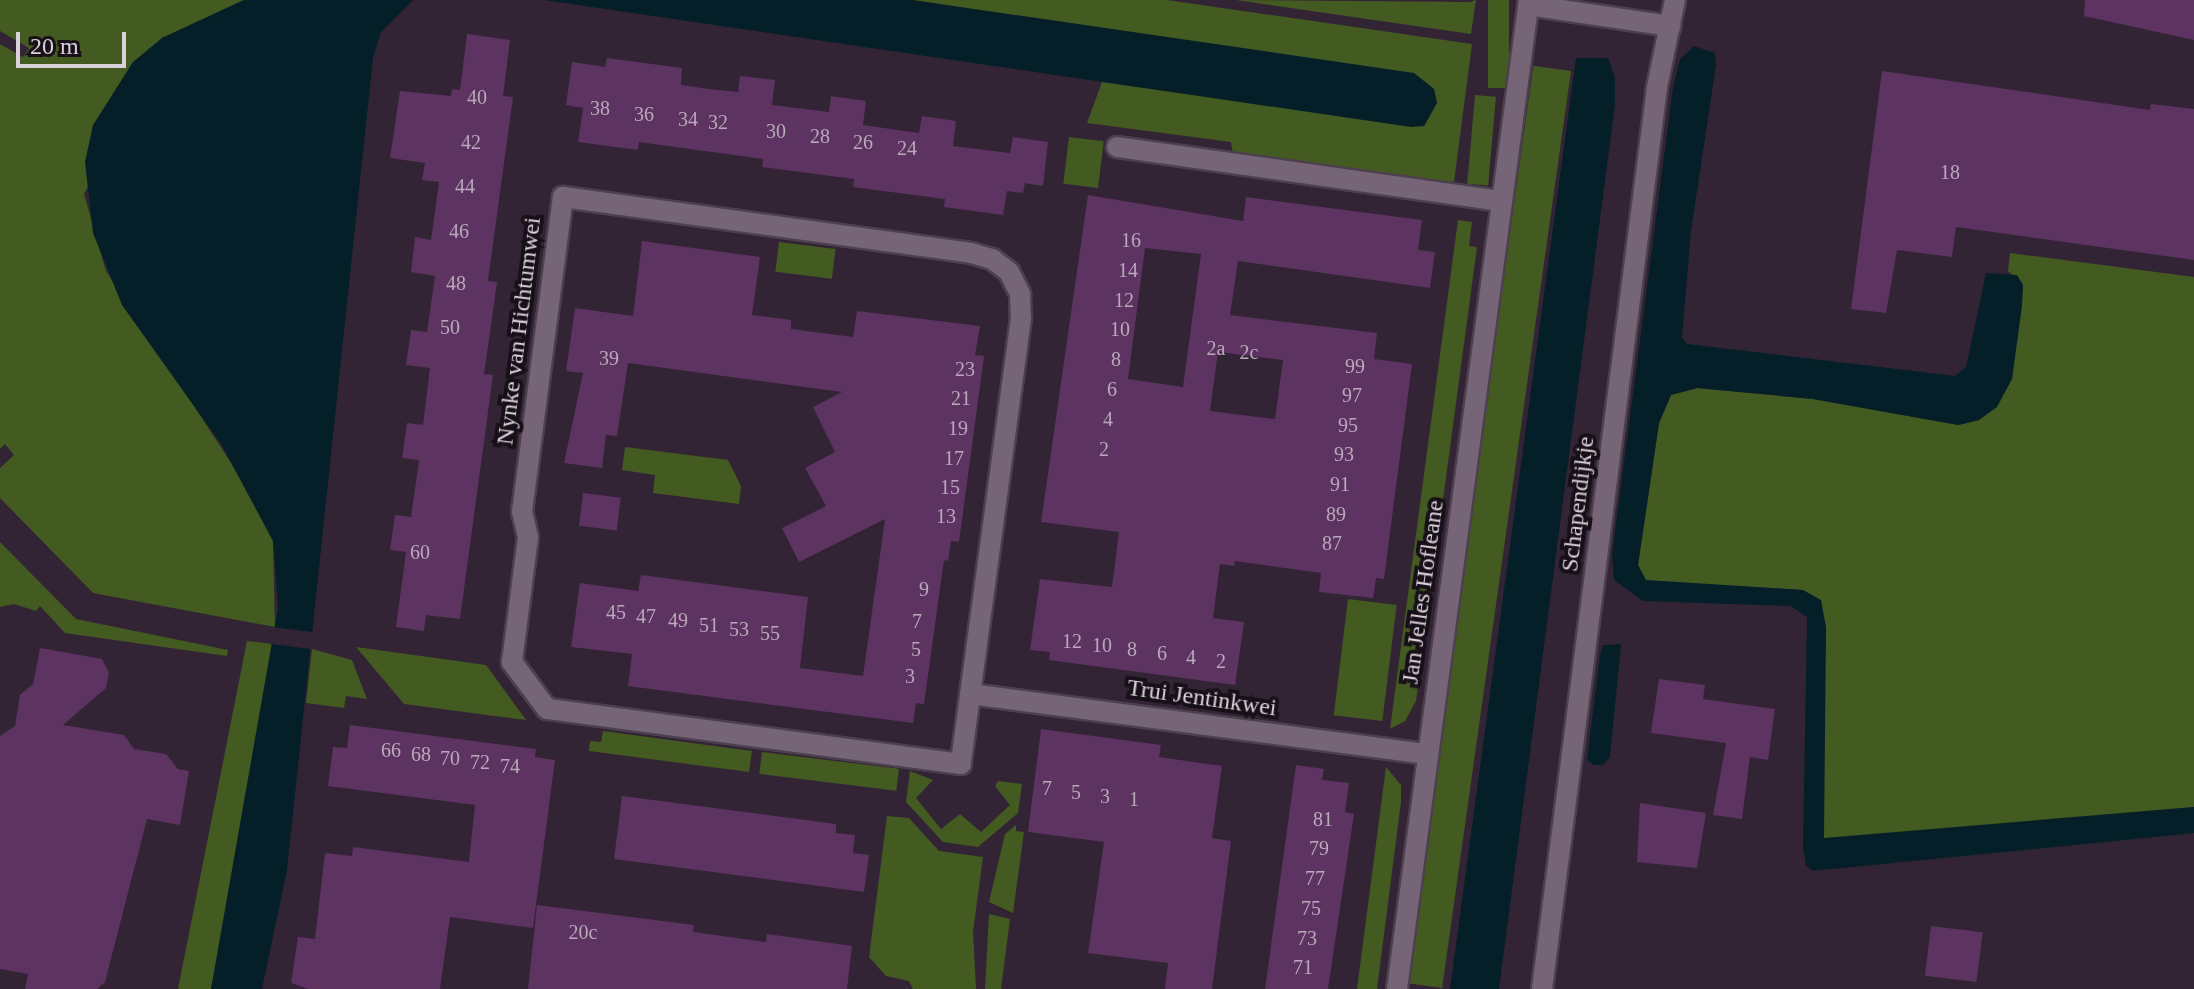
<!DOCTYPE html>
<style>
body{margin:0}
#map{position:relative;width:2194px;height:989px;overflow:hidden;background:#332435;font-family:Georgia,serif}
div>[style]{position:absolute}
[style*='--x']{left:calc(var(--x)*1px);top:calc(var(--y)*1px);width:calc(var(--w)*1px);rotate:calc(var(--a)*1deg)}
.green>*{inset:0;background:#435a21;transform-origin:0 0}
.water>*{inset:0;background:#051f28}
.pier>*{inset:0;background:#332435;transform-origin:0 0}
.building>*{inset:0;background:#5c3361;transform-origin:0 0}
.roads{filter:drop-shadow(2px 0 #4d404e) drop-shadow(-2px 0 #4d404e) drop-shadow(0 2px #4d404e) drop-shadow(0 -2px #4d404e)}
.minor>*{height:20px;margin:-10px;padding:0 10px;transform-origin:10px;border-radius:10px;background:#766477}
.tertiary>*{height:20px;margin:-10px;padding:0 10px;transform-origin:10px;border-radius:10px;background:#766477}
span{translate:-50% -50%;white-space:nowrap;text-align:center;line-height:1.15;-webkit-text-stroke:8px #171018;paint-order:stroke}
.number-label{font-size:20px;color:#bbaabc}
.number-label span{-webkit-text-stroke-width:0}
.street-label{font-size:24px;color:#dbd1db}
.scale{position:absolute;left:16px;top:32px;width:110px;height:36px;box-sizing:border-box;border:4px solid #dbd1db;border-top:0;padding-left:10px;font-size:24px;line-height:28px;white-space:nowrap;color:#dbd1db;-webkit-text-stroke:6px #171018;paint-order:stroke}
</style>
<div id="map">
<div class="green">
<div style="clip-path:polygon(0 0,244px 0,162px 38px,84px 194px,106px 271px,252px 495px,273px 541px,275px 627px,93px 593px,0 498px,0 468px,14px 455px,5px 444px,0 449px,0 44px,23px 57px,29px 48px,0 31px)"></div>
<div style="clip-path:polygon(912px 0,1167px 0,1472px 44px,1454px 182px,1233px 154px,1231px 142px,1087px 123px,1102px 82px,1424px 126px,1437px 103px,1434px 89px,1414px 74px)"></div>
<div style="clip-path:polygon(1236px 0,1470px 2px,1476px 0,1471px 34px)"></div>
<div style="left:1488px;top:0;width:21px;height:88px"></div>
<div style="left:1571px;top:71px;width:926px;height:38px;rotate:98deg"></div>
<div style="left:1475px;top:95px;width:21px;height:89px;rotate:5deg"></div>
<div style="left:1069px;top:137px;width:35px;height:47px;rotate:7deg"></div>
<div style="clip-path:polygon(1458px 220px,1472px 222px,1469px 246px,1477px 247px,1416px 701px,1405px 721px,1390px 729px)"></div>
<div style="left:779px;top:242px;width:57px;height:30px;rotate:7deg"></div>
<div style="clip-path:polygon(2010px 253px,2194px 277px,2194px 807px,1833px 841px,1824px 838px,1820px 795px,1826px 627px,1803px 590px,1646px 581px,1638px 565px,1659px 423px,1671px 395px,1697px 388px,1813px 399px,1959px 425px,1979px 420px,2012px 379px,2023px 285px,2008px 271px)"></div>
<div style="clip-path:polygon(625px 447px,728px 460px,741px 486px,739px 504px,653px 493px,655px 475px,622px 470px)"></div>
<div style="clip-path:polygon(0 542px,76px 619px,228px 650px,227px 656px,65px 633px,40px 606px,36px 611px,14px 604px,0 607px)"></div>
<div style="left:1348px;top:599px;width:49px;height:117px;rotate:7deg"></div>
<div style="clip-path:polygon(247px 641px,273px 644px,230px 899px,211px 989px,178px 989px)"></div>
<div style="clip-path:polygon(356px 647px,486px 665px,526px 720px,404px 704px)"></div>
<div style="clip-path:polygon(312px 649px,352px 660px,367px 699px,346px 696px,344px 708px,306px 703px)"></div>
<div style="clip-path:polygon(603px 731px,752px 751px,749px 772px,589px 751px,590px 741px,601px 742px)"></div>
<div style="left:762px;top:752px;width:138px;height:22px;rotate:7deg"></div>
<div style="clip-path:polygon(1386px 767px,1401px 785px,1401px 802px,1377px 989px,1357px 989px)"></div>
<div style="clip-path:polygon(910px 771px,933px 780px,916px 798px,941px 829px,960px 814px,981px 832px,1010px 805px,995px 786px,998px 781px,1022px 784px,1018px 813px,978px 847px,943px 842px,906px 802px)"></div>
<div style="clip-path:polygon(887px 816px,909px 818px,939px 851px,983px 857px,973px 932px,976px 989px,913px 989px,909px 981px,886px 976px,869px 957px)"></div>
<div style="clip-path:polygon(1016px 825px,1016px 831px,1024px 832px,1013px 913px,989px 902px,1005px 834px)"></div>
<div style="clip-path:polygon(989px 914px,1010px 919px,1001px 989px,985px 989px)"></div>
</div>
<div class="water">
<div style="clip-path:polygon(244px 0,413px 0,381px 32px,373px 58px,287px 870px,262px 989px,211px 989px,278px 608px,273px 541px,221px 444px,122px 305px,93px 233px,85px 162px,93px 125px,133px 62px,162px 38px)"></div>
<div style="clip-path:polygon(544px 0,912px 0,1414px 73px,1434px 89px,1437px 103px,1424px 126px,1411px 127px)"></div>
<div style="clip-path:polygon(1694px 46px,1715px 53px,1716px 65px,1691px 231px,1682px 338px,1687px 344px,1955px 376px,1966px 367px,1986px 273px,2017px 275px,2023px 285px,2022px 306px,2012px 379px,1997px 407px,1979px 420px,1958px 425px,1813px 399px,1697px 388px,1671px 395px,1659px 423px,1638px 565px,1646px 580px,1803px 590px,1821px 600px,1826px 627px,1824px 838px,2194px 807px,2194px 833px,1813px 871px,1806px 866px,1803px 847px,1807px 617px,1791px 606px,1643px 601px,1614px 580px,1612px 554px,1673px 88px,1680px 59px)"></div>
<div style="clip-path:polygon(1576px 58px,1608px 58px,1615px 77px,1615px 105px,1499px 989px,1450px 989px)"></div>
<div style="clip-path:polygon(1621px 644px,1610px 757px,1603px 765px,1593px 765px,1587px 760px,1600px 655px,1603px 645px)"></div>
</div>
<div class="pier">
<div style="left:271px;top:627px;width:46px;height:17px;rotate:7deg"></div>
</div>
<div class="building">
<div style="clip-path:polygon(2085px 0,2194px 0,2194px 40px,2084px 16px)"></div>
<div style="clip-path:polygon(467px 34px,510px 40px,503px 96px,513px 97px,488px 281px,497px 282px,484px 374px,493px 375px,460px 619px,426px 615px,424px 631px,396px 627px,406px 552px,390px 550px,395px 515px,411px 517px,415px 489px,419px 460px,402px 458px,407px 423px,423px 425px,430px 368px,406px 365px,411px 330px,427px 332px,435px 276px,411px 272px,415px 237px,431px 240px,439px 182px,422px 180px,425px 163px,390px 158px,400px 91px,451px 96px,452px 89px,460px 90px)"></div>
<div style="clip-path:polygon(607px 58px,682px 68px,681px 85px,709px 89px,738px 92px,740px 76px,775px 80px,772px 105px,829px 112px,831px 96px,866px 101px,863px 125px,919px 133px,922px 116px,956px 121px,953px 146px,1010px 153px,1013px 137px,1048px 142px,1043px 186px,1025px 183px,1023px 193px,1007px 191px,1003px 215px,944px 207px,945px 199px,853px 187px,854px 179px,762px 167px,763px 159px,639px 142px,638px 150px,578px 142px,583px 108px,566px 105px,572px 62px,605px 67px)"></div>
<div style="clip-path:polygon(1882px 71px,2150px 110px,2151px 104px,2194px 109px,2194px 260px,1956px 227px,1952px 257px,1897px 250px,1886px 313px,1851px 309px)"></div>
<div style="clip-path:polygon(evenodd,1088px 195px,1243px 221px,1246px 197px,1422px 220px,1418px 250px,1435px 252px,1430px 288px,1238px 261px,1230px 315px,1377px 333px,1374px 359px,1412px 364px,1384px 579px,1376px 578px,1373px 598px,1319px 592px,1321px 573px,1235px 561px,1234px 566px,1220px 564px,1213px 618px,1244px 622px,1235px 685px,1049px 660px,1050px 652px,1030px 650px,1040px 579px,1112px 587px,1119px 532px,1041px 522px,1088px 195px,1145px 248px,1201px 254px,1183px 387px,1128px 379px,1145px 248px,1088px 195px,1218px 352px,1283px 360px,1275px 419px,1210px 411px,1218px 352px)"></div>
<div style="clip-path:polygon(642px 241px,760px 257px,752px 315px,791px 320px,791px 329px,853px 337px,857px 311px,980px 326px,975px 355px,984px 356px,959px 542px,951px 541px,948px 561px,944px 560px,924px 704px,916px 703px,913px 723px,628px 686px,632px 654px,571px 647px,580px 583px,638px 591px,641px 575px,808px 597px,800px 668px,863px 676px,885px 519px,799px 562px,782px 528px,826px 506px,805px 468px,835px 452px,813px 407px,842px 392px,628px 363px,617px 436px,606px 435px,602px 468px,564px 463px,583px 373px,566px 371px,575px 308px,633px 316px)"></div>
<div style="left:583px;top:493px;width:38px;height:33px;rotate:7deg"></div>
<div style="clip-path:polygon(40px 648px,102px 659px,109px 673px,106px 688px,63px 725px,124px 735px,134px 749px,166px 754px,178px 769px,189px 771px,180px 825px,147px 819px,105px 982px,97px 989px,25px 989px,28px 974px,0 969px,0 736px,15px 726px,20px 695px,33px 684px)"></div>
<div style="clip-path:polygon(1659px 679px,1705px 685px,1703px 699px,1775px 709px,1768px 760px,1750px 757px,1742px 819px,1713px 815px,1726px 743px,1651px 733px)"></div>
<div style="clip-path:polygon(350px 725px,536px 749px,535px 757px,555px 760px,533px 928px,450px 917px,440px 989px,309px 989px,291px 983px,298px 937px,315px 939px,325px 853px,352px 856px,353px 847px,469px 862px,475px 805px,328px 786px,333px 747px,347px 748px)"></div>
<div style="clip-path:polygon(1041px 729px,1161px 745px,1159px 757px,1222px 766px,1212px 838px,1231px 841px,1212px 989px,1165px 989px,1168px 963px,1088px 953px,1104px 842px,1028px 832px)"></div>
<div style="clip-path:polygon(1296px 765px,1324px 769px,1322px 780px,1349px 783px,1345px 812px,1354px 814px,1328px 989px,1265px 989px)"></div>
<div style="clip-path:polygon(622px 796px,836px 824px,836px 833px,855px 835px,853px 853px,869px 855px,864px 892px,614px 859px)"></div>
<div style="clip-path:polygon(1640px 803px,1706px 813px,1697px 868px,1637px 862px)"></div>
<div style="clip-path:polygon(537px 905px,694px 925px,693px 932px,766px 942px,767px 934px,852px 946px,847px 989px,528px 989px)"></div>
<div style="left:1931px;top:926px;width:52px;height:50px;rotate:7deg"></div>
</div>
<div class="roads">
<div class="minor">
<div style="--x:1528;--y:5;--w:144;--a:8.4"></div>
<div style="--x:1117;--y:147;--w:389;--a:8"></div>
<div style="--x:563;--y:197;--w:412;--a:7.8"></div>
<div style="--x:971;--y:253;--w:22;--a:16"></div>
<div style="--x:992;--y:259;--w:21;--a:37"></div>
<div style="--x:1009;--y:272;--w:25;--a:63"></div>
<div style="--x:1020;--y:294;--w:24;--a:88"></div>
<div style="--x:1021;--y:318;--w:450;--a:97.7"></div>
<div style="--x:961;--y:764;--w:418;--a:-172.4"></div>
<div style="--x:547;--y:709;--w:59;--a:-126.7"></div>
<div style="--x:512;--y:662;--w:126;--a:-82.7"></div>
<div style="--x:528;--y:537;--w:26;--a:-103"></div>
<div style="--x:522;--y:512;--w:318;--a:-82.6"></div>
<div style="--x:970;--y:694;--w:461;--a:7.5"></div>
<div style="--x:1542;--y:989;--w:909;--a:-82.73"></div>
<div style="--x:1657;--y:87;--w:89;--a:-78.3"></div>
</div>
<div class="tertiary">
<div style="--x:1397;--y:989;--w:998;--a:-82.4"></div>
</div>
</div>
<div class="number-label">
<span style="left:477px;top:97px">40</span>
<span style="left:600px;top:108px">38</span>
<span style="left:644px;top:114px">36</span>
<span style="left:688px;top:119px">34</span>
<span style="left:718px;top:122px">32</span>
<span style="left:776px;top:131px">30</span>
<span style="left:820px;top:136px">28</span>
<span style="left:471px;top:142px">42</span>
<span style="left:863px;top:142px">26</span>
<span style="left:907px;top:148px">24</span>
<span style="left:1950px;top:172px">18</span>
<span style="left:465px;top:186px">44</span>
<span style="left:459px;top:231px">46</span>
<span style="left:1131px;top:240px">16</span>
<span style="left:1128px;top:270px">14</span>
<span style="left:456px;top:283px">48</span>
<span style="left:1124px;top:300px">12</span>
<span style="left:450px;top:327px">50</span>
<span style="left:1120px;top:329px">10</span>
<span style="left:1216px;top:348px">2a</span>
<span style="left:1249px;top:352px">2c</span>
<span style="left:609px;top:358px">39</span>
<span style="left:1116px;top:359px">8</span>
<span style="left:1355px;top:366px">99</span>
<span style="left:965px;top:369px">23</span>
<span style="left:1112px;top:389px">6</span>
<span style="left:1352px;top:395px">97</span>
<span style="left:961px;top:398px">21</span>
<span style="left:1108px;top:419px">4</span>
<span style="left:1348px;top:425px">95</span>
<span style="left:958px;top:428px">19</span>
<span style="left:1104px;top:449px">2</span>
<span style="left:1344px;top:454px">93</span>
<span style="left:954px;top:458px">17</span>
<span style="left:1340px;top:484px">91</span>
<span style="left:950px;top:487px">15</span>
<span style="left:1336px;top:514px">89</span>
<span style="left:946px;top:516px">13</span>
<span style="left:1332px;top:543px">87</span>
<span style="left:420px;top:552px">60</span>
<span style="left:924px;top:589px">9</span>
<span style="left:616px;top:612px">45</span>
<span style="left:646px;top:616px">47</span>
<span style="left:678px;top:620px">49</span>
<span style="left:917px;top:621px">7</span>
<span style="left:709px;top:625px">51</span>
<span style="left:739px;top:629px">53</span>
<span style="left:770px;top:633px">55</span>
<span style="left:1072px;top:641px">12</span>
<span style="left:1102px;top:645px">10</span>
<span style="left:916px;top:649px">5</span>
<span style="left:1132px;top:649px">8</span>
<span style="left:1162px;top:653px">6</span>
<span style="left:1191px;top:657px">4</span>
<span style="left:1221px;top:661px">2</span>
<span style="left:910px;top:676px">3</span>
<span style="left:391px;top:750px">66</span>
<span style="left:421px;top:754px">68</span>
<span style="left:450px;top:758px">70</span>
<span style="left:480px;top:762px">72</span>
<span style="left:510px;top:766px">74</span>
<span style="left:1047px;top:788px">7</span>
<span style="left:1076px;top:792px">5</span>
<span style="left:1105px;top:796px">3</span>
<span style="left:1134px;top:799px">1</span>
<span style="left:1323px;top:819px">81</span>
<span style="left:1319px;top:848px">79</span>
<span style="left:1315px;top:878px">77</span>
<span style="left:1311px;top:908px">75</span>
<span style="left:583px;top:932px">20c</span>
<span style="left:1307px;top:938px">73</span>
<span style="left:1303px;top:967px">71</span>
</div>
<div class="street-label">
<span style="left:519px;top:331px;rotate:-83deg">Nynke van Hichtumwei</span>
<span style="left:1578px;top:504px;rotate:-83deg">Schapendijkje</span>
<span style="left:1423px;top:592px;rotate:-82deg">Jan Jelles Hofleane</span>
<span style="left:1202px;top:698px;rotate:8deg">Trui Jentinkwei</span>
</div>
<div class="scale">20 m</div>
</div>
